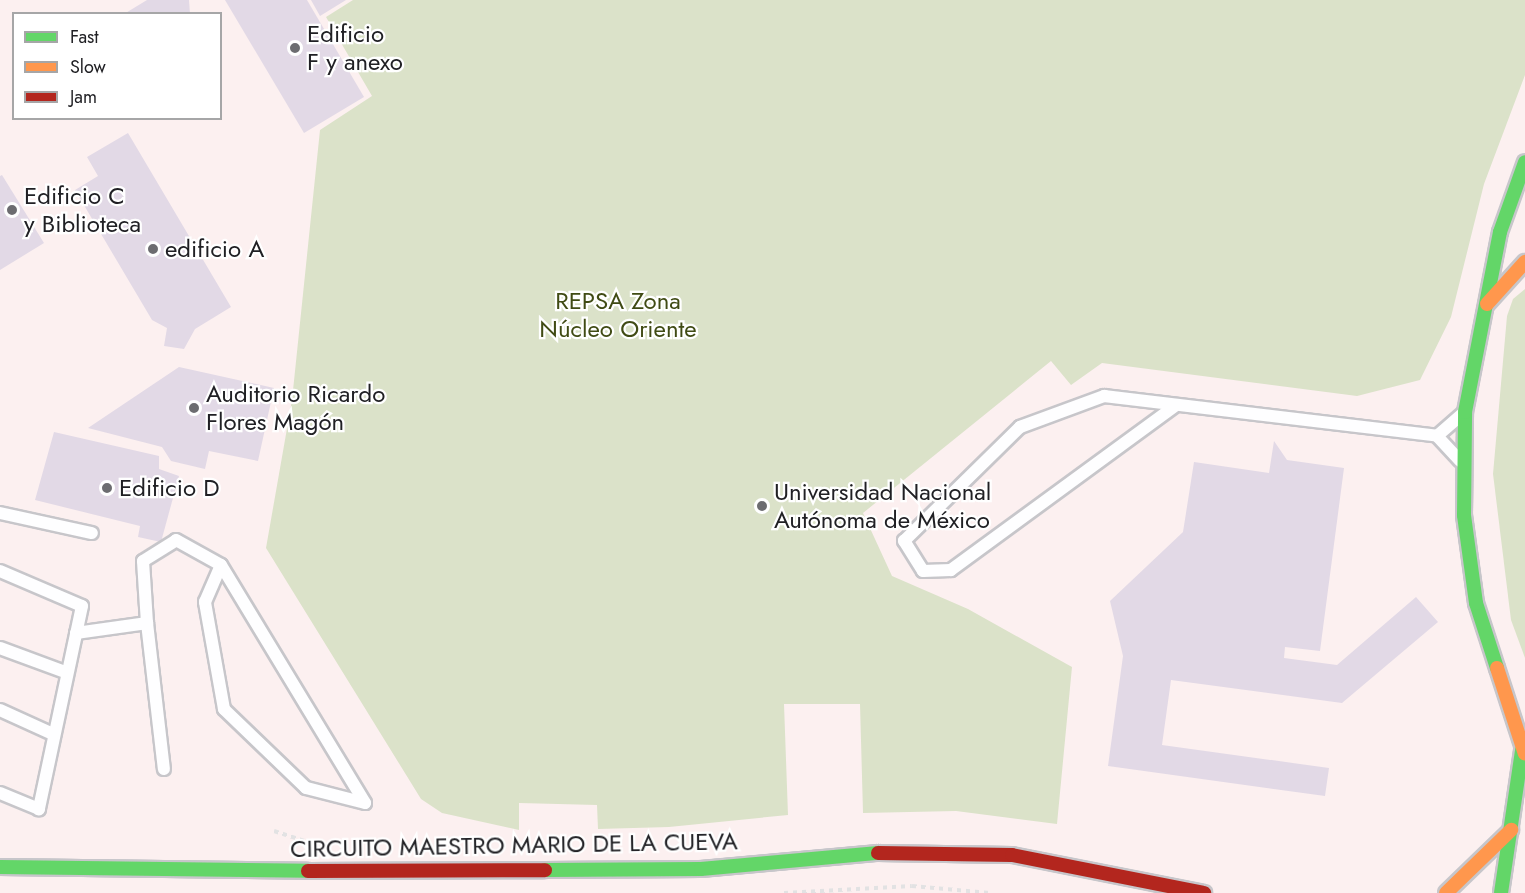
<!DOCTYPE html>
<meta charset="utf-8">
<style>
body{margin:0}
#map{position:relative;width:1525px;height:893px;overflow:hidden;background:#f9f9fd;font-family:Jost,sans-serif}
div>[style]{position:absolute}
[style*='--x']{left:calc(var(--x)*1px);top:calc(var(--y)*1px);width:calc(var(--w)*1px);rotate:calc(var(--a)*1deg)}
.education>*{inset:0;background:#fcf0f0}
.green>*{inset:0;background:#dbe2c9}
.building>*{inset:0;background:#e2d9e6}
.path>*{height:4px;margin-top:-2px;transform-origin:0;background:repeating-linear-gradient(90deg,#e2e2e3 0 4.5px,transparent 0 9px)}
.roads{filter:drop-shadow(2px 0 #c7c6ca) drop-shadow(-2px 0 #c7c6ca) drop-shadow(0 2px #c7c6ca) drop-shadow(0 -2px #c7c6ca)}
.lane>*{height:12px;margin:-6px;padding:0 6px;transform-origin:6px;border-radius:6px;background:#fefeff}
.fast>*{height:14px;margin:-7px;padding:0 7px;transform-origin:7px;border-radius:7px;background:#63d668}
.slow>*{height:14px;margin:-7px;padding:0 7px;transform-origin:7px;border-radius:7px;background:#ff974d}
.jam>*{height:14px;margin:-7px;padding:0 7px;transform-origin:7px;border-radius:7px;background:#b3261e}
.dots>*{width:16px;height:16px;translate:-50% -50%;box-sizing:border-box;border:3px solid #fff;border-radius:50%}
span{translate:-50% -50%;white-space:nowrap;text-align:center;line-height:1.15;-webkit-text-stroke:4.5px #fff;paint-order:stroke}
.poi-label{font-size:24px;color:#202024}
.left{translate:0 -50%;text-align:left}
.park-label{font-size:24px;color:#404b14}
.street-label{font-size:24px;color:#202024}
.legend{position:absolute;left:12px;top:12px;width:210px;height:108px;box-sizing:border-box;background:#fff;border:2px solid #a6a6a7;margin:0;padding:8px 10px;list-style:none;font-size:18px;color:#202024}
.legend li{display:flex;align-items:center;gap:12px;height:30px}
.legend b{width:30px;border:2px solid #a6a6a7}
</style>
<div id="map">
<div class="education">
<div style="clip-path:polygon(evenodd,0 0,1525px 0,1525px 893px,0 893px,0 0,14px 14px,220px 14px,220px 118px,14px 118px,14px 14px)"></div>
</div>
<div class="green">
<div style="clip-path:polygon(353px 0,1525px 0,1525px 75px,1484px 184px,1451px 317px,1420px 380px,1357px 396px,1102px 363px,1071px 385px,1051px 361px,863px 513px,892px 576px,968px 609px,1072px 667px,1057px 824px,956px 811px,863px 813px,860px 704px,784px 704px,788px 815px,669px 827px,598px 829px,597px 805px,519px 803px,519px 830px,442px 813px,421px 799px,266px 548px,292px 400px,320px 130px,372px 96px,326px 17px)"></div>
<div style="clip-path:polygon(1525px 289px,1525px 658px,1511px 620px,1493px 474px,1507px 316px,1513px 299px)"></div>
</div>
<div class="building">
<div style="clip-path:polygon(147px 0,189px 0,190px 14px,124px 14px)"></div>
<div style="clip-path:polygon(225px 0,307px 0,364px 97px,304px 133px)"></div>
<div style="clip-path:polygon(311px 0,346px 0,320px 16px)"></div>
<div style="clip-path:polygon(128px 133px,231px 307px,195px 329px,184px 349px,164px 346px,167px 328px,152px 320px,75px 190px,98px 176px,87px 157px)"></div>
<div style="clip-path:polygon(2px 175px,44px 243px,0 270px,0 176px)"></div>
<div style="clip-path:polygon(179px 367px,274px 388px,258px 461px,209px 451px,205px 469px,171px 461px,162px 447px,88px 428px)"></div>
<div style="clip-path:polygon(54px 432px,159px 456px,159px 469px,179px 476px,161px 542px,138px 537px,140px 526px,35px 500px)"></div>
<div style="clip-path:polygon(1274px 441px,1287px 460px,1344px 468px,1320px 651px,1285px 647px,1284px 658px,1337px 665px,1416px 597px,1438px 622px,1342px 703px,1171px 680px,1162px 745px,1329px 768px,1325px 796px,1108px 766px,1123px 656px,1110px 601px,1183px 532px,1194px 462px,1269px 473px)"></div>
</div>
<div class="path">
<div style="--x:274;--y:831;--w:35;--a:18"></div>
<div style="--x:784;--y:893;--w:128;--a:-3.1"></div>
<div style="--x:912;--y:886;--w:78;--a:5.1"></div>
</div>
<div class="roads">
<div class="lane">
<div style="--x:1175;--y:406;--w:278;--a:143.8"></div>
<div style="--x:951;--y:570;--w:28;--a:178"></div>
<div style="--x:923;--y:571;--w:36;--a:-122"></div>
<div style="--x:904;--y:541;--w:163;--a:-44.5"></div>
<div style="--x:1020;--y:427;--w:90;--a:-20.3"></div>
<div style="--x:1104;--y:396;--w:335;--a:6.8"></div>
<div style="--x:1437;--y:436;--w:34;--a:47"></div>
<div style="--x:1437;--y:436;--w:33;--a:-41"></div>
<div style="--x:0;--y:513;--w:94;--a:12.3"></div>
<div style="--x:0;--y:571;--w:89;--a:23.1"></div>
<div style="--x:82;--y:606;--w:208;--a:102"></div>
<div style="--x:39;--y:809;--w:42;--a:-157.7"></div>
<div style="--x:147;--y:623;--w:147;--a:83.4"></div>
<div style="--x:76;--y:633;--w:72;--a:-8"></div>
<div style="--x:147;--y:623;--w:62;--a:-93.7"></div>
<div style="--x:143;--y:561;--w:39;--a:-32"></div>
<div style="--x:176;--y:540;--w:51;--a:29.1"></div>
<div style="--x:221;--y:565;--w:278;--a:58.8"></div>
<div style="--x:365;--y:803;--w:61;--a:-165.7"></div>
<div style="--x:306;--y:788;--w:114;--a:-136.1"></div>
<div style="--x:224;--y:709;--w:109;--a:-100.1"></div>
<div style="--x:205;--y:602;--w:40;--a:-66.6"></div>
<div style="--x:0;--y:648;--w:69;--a:20.3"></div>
<div style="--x:0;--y:710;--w:58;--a:24.4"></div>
</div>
<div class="fast">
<div style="--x:1497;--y:668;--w:68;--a:-107.9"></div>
<div style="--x:1476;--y:603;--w:89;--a:-97.8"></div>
<div style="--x:1464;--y:515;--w:103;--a:-89.4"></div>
<div style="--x:1465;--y:412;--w:183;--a:-79"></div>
<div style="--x:1500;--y:232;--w:74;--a:-70.3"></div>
<div style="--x:0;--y:867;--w:308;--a:0.7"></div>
<div style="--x:545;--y:870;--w:156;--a:-0.4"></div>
<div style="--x:701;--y:869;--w:178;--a:-5.2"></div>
<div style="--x:1501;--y:893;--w:145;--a:-81.6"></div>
</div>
<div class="slow">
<div style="--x:1487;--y:304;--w:57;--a:-47.9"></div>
<div style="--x:1497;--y:668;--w:90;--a:72"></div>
<div style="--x:1446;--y:893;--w:91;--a:-44.1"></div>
</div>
<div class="jam">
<div style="--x:878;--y:853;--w:134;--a:0.9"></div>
<div style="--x:1012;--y:855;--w:196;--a:11.2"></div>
<div style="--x:308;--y:871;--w:237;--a:-0.2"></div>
</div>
</div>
<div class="dots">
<div style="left:295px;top:48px;background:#6c6c70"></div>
<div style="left:12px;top:210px;background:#6c6c70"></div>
<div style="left:153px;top:249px;background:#6c6c70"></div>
<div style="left:194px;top:408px;background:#6c6c70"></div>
<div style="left:107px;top:488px;background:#6c6c70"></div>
<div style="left:762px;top:506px;background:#6c6c70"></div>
</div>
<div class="poi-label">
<span class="left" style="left:307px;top:48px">Edificio<br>F y anexo</span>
<span class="left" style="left:24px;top:210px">Edificio C<br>y Biblioteca</span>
<span class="left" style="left:165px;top:249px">edificio A</span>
<span class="left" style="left:206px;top:408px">Auditorio Ricardo<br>Flores Magón</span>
<span class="left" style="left:119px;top:488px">Edificio D</span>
<span class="left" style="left:774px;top:506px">Universidad Nacional<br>Autónoma de México</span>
</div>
<div class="park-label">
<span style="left:618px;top:315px">REPSA Zona<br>Núcleo Oriente</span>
</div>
<div class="street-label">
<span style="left:514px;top:845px;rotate:-1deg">CIRCUITO MAESTRO MARIO DE LA CUEVA</span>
</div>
<ul class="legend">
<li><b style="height:8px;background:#63d668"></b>Fast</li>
<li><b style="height:8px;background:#ff974d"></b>Slow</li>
<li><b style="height:8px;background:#b3261e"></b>Jam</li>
</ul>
</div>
